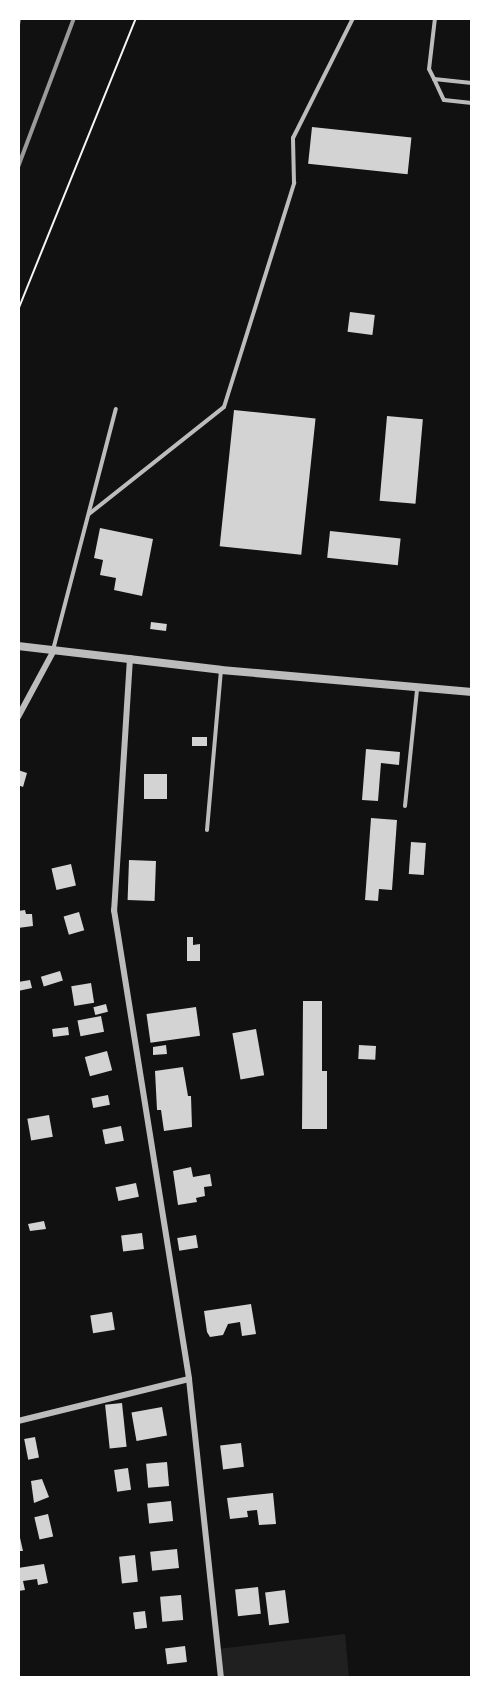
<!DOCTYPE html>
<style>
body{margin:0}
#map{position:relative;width:490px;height:1696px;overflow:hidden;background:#111;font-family:Literata,serif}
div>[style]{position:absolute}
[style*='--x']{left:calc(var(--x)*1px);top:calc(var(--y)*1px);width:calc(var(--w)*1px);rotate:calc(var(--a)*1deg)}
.green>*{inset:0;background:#202020}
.building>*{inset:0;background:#d3d3d3;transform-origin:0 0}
.path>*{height:2px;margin:-1px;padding:0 1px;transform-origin:1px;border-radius:1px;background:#f5f5f5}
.service>*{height:4px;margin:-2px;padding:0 2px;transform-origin:2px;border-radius:2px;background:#bcbcbc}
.minor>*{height:6px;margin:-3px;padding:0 3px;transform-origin:3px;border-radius:3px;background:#bcbcbc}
.tertiary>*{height:8px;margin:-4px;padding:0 4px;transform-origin:4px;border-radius:4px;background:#bcbcbc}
.rail>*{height:4px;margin:-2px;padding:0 2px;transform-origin:2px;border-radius:2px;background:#9a9a9a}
span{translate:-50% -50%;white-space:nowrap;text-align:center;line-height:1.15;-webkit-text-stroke:4.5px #fff;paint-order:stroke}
.frame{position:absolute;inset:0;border:20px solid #fff;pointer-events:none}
</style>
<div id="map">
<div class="green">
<div style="clip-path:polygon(345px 1634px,349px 1678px,221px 1678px,218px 1649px)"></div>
</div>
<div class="building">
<div style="left:312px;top:127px;width:100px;height:37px;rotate:6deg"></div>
<div style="left:350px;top:312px;width:25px;height:20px;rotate:7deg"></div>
<div style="left:234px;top:410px;width:82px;height:137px;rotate:6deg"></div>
<div style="left:387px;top:416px;width:36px;height:85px;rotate:5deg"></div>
<div style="clip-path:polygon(100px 528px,153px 539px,142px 596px,114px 590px,116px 578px,100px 575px,103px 560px,94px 558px)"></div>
<div style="left:330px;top:531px;width:71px;height:27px;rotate:6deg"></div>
<div style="left:151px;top:622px;width:16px;height:7px;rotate:7deg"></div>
<div style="left:192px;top:737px;width:15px;height:9px"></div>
<div style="clip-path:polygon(366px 749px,400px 752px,399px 765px,381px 763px,378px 801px,362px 800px)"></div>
<div style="clip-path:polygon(18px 770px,27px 773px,23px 787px,18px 785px)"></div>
<div style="left:144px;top:774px;width:23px;height:25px"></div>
<div style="clip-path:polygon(371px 818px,397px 820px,392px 890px,379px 889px,378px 901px,365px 900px)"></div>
<div style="left:411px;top:842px;width:15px;height:32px;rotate:4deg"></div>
<div style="left:129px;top:860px;width:27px;height:40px;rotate:2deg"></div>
<div style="left:71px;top:864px;width:22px;height:20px;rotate:77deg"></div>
<div style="clip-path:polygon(25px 910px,26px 914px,32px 914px,33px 926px,18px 928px,18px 911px)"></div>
<div style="left:79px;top:912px;width:19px;height:16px;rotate:74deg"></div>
<div style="clip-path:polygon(187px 937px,193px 937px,193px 945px,200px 944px,200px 961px,187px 961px)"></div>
<div style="left:60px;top:971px;width:10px;height:20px;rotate:73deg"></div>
<div style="clip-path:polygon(30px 980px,32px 988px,18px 991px,18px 982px)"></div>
<div style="left:91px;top:983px;width:20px;height:20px;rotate:81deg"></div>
<div style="clip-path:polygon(303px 1001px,322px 1001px,322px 1071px,327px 1071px,327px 1129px,302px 1129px)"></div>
<div style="left:106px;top:1004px;width:8px;height:13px;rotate:76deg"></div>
<div style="left:196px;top:1007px;width:29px;height:50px;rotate:82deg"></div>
<div style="left:101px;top:1016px;width:16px;height:24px;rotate:79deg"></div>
<div style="left:68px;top:1027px;width:8px;height:16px;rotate:83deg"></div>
<div style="left:256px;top:1029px;width:47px;height:24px;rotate:80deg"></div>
<div style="clip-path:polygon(166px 1045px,167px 1054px,153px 1055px,153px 1047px)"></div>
<div style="left:359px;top:1045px;width:17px;height:14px;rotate:3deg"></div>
<div style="left:107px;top:1051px;width:20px;height:23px;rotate:75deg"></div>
<div style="clip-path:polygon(183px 1067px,188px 1096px,191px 1096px,192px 1127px,164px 1131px,161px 1110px,157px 1110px,155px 1071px)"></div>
<div style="left:108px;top:1095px;width:10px;height:17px;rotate:79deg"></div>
<div style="left:49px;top:1115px;width:22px;height:22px;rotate:80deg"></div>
<div style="left:121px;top:1126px;width:15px;height:19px;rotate:79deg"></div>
<div style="clip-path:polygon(191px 1167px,193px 1177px,210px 1174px,212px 1186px,204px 1187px,205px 1196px,196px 1198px,197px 1202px,178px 1205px,173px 1171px)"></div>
<div style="left:136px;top:1183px;width:14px;height:21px;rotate:78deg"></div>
<div style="clip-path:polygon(44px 1221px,46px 1229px,30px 1231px,28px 1224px)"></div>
<div style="left:142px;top:1233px;width:16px;height:21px;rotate:83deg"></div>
<div style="left:196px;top:1235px;width:13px;height:19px;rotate:81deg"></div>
<div style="clip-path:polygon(251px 1304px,256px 1334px,242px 1336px,240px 1322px,228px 1324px,223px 1335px,210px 1337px,207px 1332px,204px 1311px)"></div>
<div style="left:112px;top:1312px;width:18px;height:22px;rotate:81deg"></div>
<div style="left:122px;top:1403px;width:44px;height:17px;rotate:84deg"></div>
<div style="left:162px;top:1407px;width:29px;height:31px;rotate:80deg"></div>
<div style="left:35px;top:1437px;width:21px;height:11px;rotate:79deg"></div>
<div style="left:241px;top:1443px;width:24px;height:21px;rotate:83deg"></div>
<div style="left:167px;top:1462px;width:24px;height:21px;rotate:85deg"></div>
<div style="left:128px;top:1468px;width:22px;height:14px;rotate:82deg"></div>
<div style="clip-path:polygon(42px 1479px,49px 1497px,34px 1503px,31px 1481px)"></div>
<div style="clip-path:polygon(273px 1493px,276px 1524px,259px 1525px,257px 1510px,247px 1511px,248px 1517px,230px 1519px,227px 1498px)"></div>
<div style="left:171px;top:1501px;width:20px;height:24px;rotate:84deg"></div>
<div style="left:48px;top:1514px;width:23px;height:14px;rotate:77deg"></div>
<div style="clip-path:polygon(18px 1529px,23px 1551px,18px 1551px)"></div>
<div style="left:177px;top:1549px;width:19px;height:27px;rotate:84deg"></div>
<div style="left:135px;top:1555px;width:27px;height:16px;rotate:84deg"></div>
<div style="clip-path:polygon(44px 1564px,48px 1583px,38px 1585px,37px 1579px,23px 1581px,25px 1590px,18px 1591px,18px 1568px)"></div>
<div style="left:258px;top:1587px;width:27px;height:23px;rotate:84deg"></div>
<div style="left:285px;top:1590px;width:33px;height:20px;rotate:83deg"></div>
<div style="left:181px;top:1595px;width:25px;height:21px;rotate:85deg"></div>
<div style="left:145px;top:1611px;width:17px;height:12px;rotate:83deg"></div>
<div style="left:185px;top:1646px;width:16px;height:20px;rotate:83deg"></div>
</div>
<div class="path">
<div style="--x:18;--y:310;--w:315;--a:-68"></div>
</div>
<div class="service">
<div style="--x:435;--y:18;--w:51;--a:96.7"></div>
<div style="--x:429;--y:69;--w:11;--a:63"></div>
<div style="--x:434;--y:79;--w:38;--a:6"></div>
<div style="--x:434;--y:79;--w:23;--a:65"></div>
<div style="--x:444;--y:100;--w:28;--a:6"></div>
<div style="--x:89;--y:514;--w:172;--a:-38.4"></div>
<div style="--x:224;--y:407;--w:235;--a:-72.6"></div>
<div style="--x:294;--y:183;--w:45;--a:-91.3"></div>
<div style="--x:293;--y:138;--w:134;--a:-63.4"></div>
<div style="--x:53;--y:650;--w:249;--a:-75.4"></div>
<div style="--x:405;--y:806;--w:118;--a:-84.1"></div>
<div style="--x:207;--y:830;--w:160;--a:-85"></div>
</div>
<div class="minor">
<div style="--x:130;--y:658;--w:253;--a:93.6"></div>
<div style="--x:114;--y:910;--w:475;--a:80.9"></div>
<div style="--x:189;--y:1379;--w:301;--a:83.9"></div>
<div style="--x:18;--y:717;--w:74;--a:-61.7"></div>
<div style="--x:18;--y:1421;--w:176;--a:-13.8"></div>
</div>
<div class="tertiary">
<div style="--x:18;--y:646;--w:204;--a:6.7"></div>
<div style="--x:221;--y:670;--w:252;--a:5"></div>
</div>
<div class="rail">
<div style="--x:18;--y:25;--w:7;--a:-82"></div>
<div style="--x:18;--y:167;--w:159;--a:-69.4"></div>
</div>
<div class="frame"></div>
</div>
